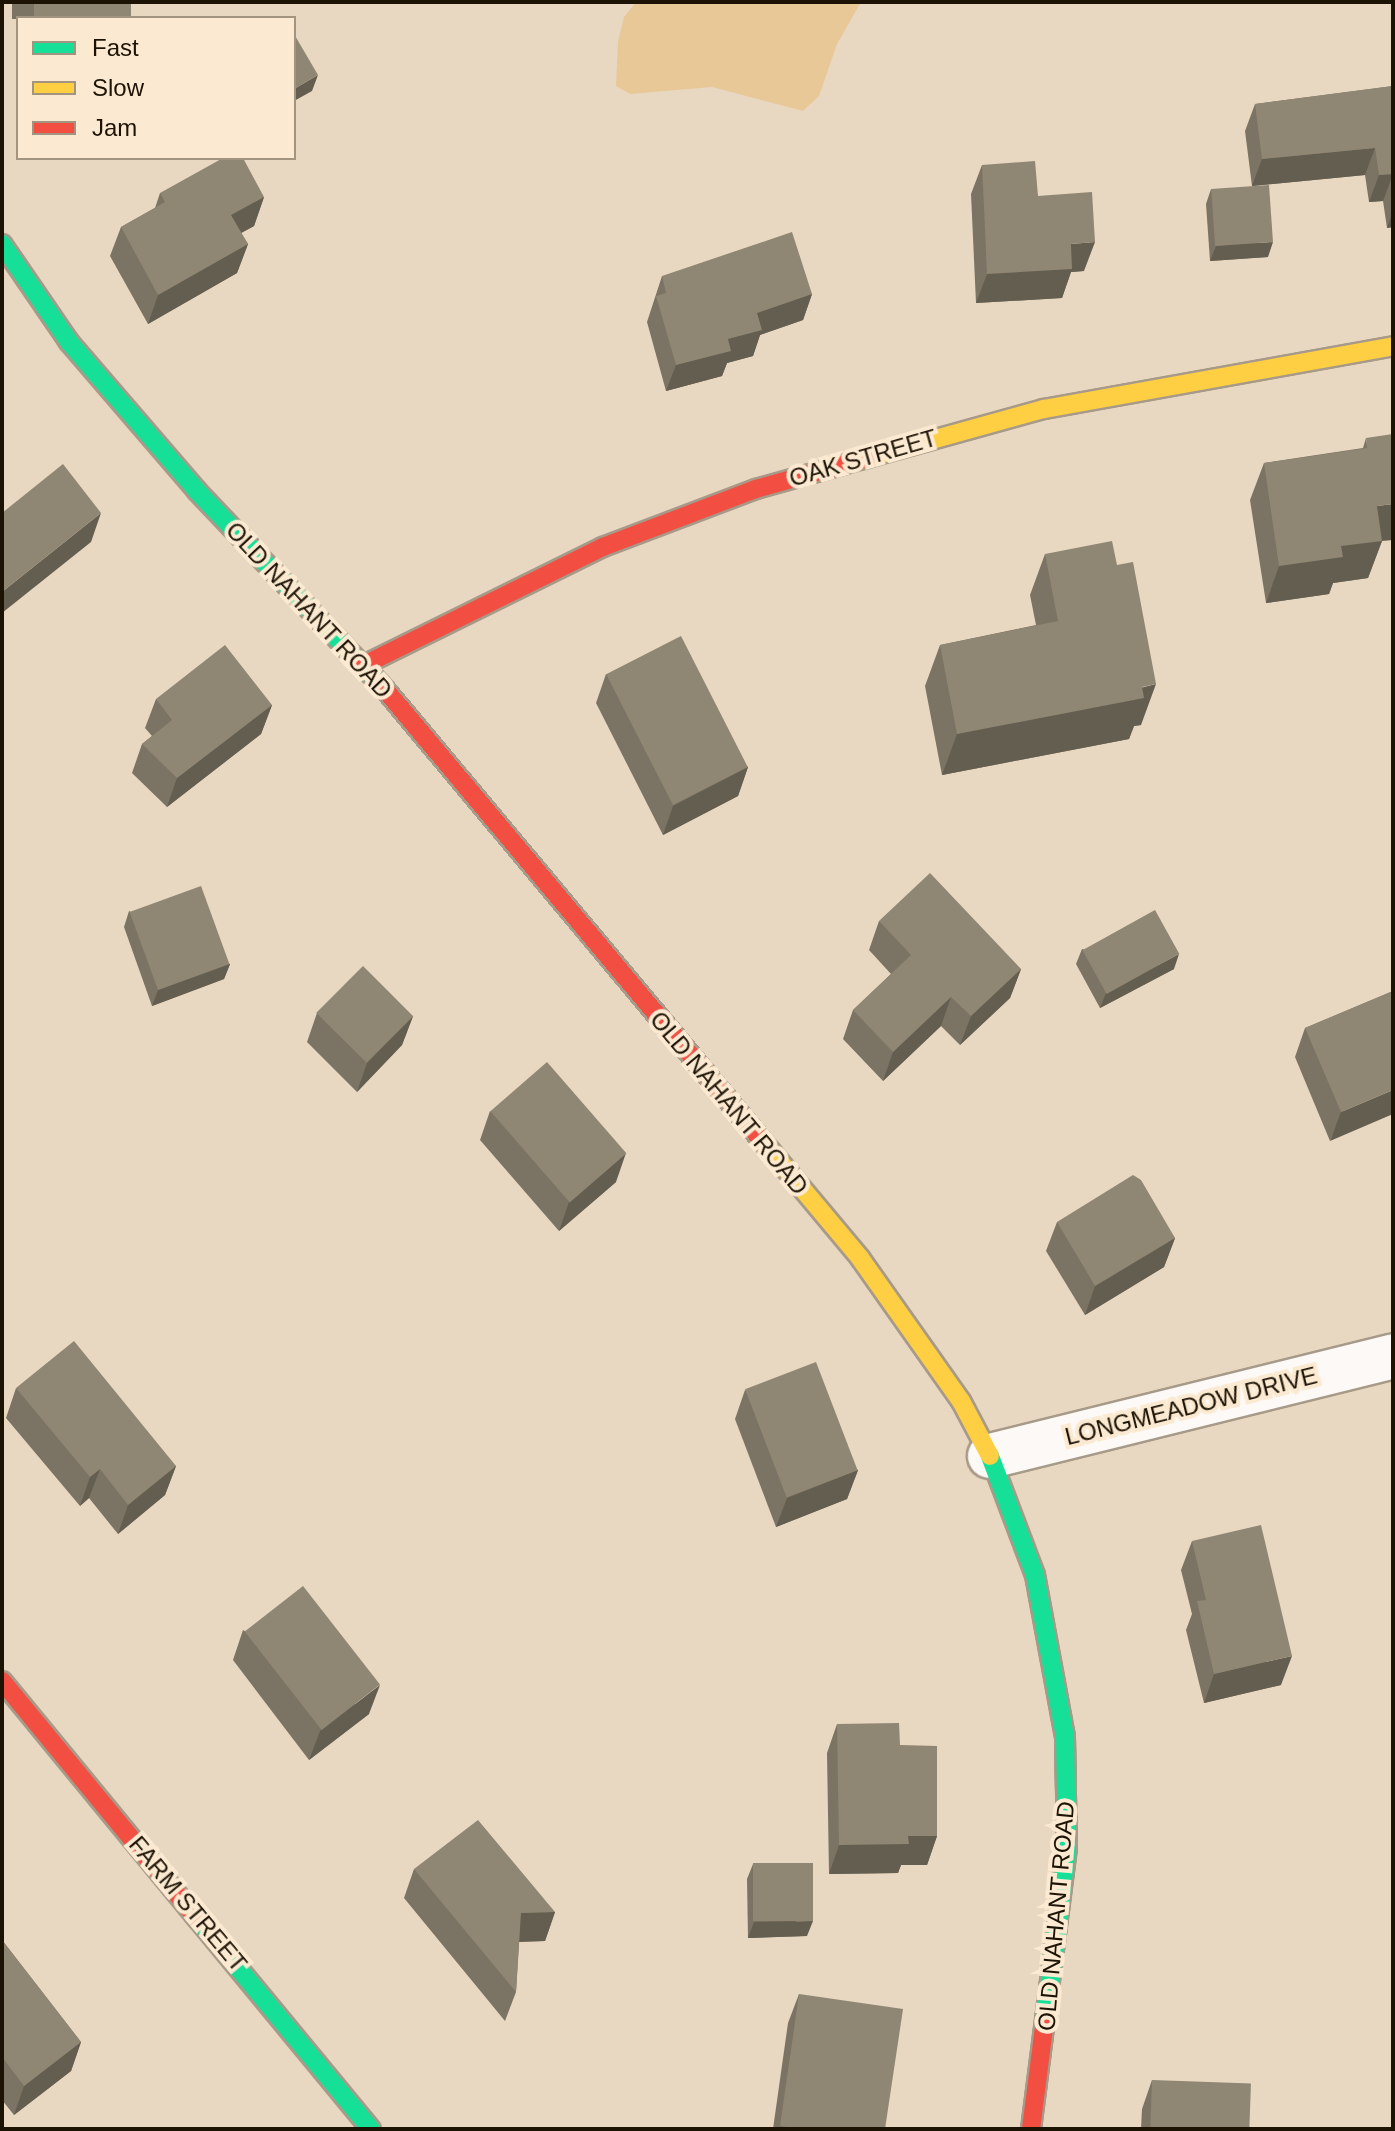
<!DOCTYPE html>
<style>
body{margin:0}
#map{position:relative;width:1395px;height:2131px;overflow:hidden;background:#e8d7c1;font-family:Arial,sans-serif}
div>[style]{position:absolute}
[style*='--x']{left:calc(var(--x)*1px);top:calc(var(--y)*1px);width:calc(var(--w)*1px);rotate:calc(var(--a)*1deg)}
.green>*{inset:0;background:#e9c898}
.roads{filter:drop-shadow(2px 0 #a79a88) drop-shadow(-2px 0 #a79a88) drop-shadow(0 2px #a79a88) drop-shadow(0 -2px #a79a88)}
.street>*{height:44px;margin:-22px;padding:0 22px;transform-origin:22px;border-radius:22px;background:#fcf9f6}
.fast>*{height:18px;margin:-9px;padding:0 9px;transform-origin:9px;border-radius:9px;background:#16e098}
.slow>*{height:18px;margin:-9px;padding:0 9px;transform-origin:9px;border-radius:9px;background:#ffcf43}
.jam>*{height:18px;margin:-9px;padding:0 9px;transform-origin:9px;border-radius:9px;background:#f24e42}
.wall>*{inset:0;background:#7b7363;transform-origin:0 0}
.shaded-wall>*{inset:0;background:#645e50}
.building>*{inset:0;background:#8f8673;transform-origin:0 0}
span{translate:-50% -50%;white-space:nowrap;text-align:center;line-height:1.15;-webkit-text-stroke:8px #fbead1;paint-order:stroke}
.street-label{font-size:24px;color:#1d1305}
.frame{position:absolute;inset:0;border:4px solid #1d1305;pointer-events:none}
.legend{position:absolute;left:16px;top:16px;width:280px;height:144px;box-sizing:border-box;background:#fbead1;border:2px solid #a2947f;margin:0;padding:10px 14px;list-style:none;font-size:24px;color:#1d1305}
.legend li{display:flex;align-items:center;gap:16px;height:40px}
.legend b{width:40px;border:2px solid #a2947f}
</style>
<div id="map">
<div class="green">
<div style="clip-path:polygon(636px 2px,861px 2px,837px 44px,819px 96px,803px 111px,712px 87px,630px 94px,616px 86px,618px 41px,624px 17px)"></div>
</div>
<div class="roads">
<div class="street">
<div style="--x:990;--y:1456;--w:415;--a:-13.9"></div>
</div>
<div class="fast">
<div style="--x:2;--y:244;--w:119;--a:55.6"></div>
<div style="--x:69;--y:342;--w:196;--a:49.3"></div>
<div style="--x:197;--y:491;--w:270;--a:46.5"></div>
<div style="--x:990;--y:1456;--w:127;--a:69.3"></div>
<div style="--x:1035;--y:1575;--w:165;--a:79.5"></div>
<div style="--x:1065;--y:1737;--w:111;--a:89"></div>
<div style="--x:1067;--y:1848;--w:172;--a:97.3"></div>
<div style="--x:196;--y:1917;--w:275;--a:50.5"></div>
</div>
<div class="slow">
<div style="--x:867;--y:458;--w:184;--a:-15.5"></div>
<div style="--x:1044;--y:409;--w:355;--a:-10.2"></div>
<div style="--x:764;--y:1143;--w:150;--a:50.1"></div>
<div style="--x:860;--y:1258;--w:175;--a:54.8"></div>
<div style="--x:961;--y:1401;--w:62;--a:62.2"></div>
</div>
<div class="jam">
<div style="--x:364;--y:665;--w:267;--a:-26.3"></div>
<div style="--x:603;--y:547;--w:164;--a:-20.8"></div>
<div style="--x:756;--y:489;--w:115;--a:-15.6"></div>
<div style="--x:383;--y:687;--w:594;--a:50.12"></div>
<div style="--x:2;--y:1681;--w:306;--a:50.6"></div>
<div style="--x:1031;--y:2129;--w:111;--a:-82.7"></div>
</div>
</div>
<div class="wall">
<div style="left:12px;top:2px;width:119px;height:17px"></div>
<div style="clip-path:polygon(1393px 86px,1393px 227px,1387px 228px,1383px 201px,1369px 202px,1365px 175px,1252px 186px,1245px 131px,1255px 104px)"></div>
<div style="clip-path:polygon(982px 165px,1038px 196px,1084px 271px,1071px 272px,1062px 298px,976px 303px,971px 194px)"></div>
<div style="clip-path:polygon(1211px 189px,1268px 257px,1210px 261px,1206px 204px)"></div>
<div style="clip-path:polygon(160px 193px,264px 197px,254px 226px,241px 233px,248px 244px,237px 273px,148px 324px,110px 256px,121px 227px,155px 208px)"></div>
<div style="clip-path:polygon(662px 276px,812px 294px,803px 320px,760px 335px,753px 356px,727px 363px,722px 376px,666px 391px,647px 322px)"></div>
<div style="clip-path:polygon(1366px 438px,1382px 541px,1368px 578px,1333px 583px,1329px 594px,1266px 603px,1250px 500px,1264px 463px,1363px 448px)"></div>
<div style="clip-path:polygon(1045px 554px,1141px 725px,1134px 726px,1129px 739px,942px 775px,925px 686px,940px 645px,1036px 625px,1030px 595px)"></div>
<div style="clip-path:polygon(606px 674px,748px 767px,738px 796px,663px 835px,596px 703px)"></div>
<div style="clip-path:polygon(156px 699px,272px 705px,261px 734px,167px 807px,132px 773px,142px 744px,152px 736px,145px 728px)"></div>
<div style="clip-path:polygon(129px 911px,230px 964px,224px 979px,152px 1006px,124px 927px)"></div>
<div style="clip-path:polygon(879px 921px,1021px 969px,1010px 998px,960px 1045px,941px 1026px,883px 1081px,843px 1039px,853px 1010px,891px 974px,869px 950px)"></div>
<div style="clip-path:polygon(1082px 949px,1174px 969px,1100px 1008px,1076px 964px)"></div>
<div style="clip-path:polygon(1393px 991px,1330px 1141px,1295px 1057px,1305px 1028px)"></div>
<div style="clip-path:polygon(317px 1013px,413px 1016px,402px 1045px,357px 1092px,307px 1042px)"></div>
<div style="clip-path:polygon(490px 1111px,616px 1182px,559px 1231px,480px 1140px)"></div>
<div style="clip-path:polygon(1057px 1222px,1175px 1238px,1164px 1267px,1085px 1315px,1046px 1251px)"></div>
<div style="clip-path:polygon(16px 1388px,176px 1466px,165px 1495px,118px 1534px,89px 1498px,80px 1506px,6px 1418px)"></div>
<div style="clip-path:polygon(745px 1390px,858px 1470px,847px 1499px,776px 1527px,735px 1419px)"></div>
<div style="clip-path:polygon(1192px 1541px,1281px 1685px,1204px 1703px,1186px 1630px,1192px 1614px,1181px 1570px)"></div>
<div style="clip-path:polygon(243px 1630px,369px 1714px,309px 1760px,233px 1660px)"></div>
<div style="clip-path:polygon(837px 1724px,900px 1745px,937px 1836px,927px 1865px,901px 1865px,898px 1873px,829px 1874px,827px 1753px)"></div>
<div style="clip-path:polygon(753px 1864px,807px 1936px,748px 1938px,747px 1879px)"></div>
<div style="clip-path:polygon(414px 1869px,555px 1912px,545px 1941px,519px 1942px,516px 1992px,505px 2021px,404px 1898px)"></div>
<div style="clip-path:polygon(2px 1940px,81px 2042px,71px 2071px,14px 2115px,2px 2100px)"></div>
<div style="clip-path:polygon(799px 1994px,885px 2129px,773px 2129px,788px 2023px)"></div>
<div style="clip-path:polygon(1152px 2080px,1249px 2129px,1141px 2129px,1142px 2109px)"></div>
</div>
<div class="shaded-wall">
<div style="clip-path:polygon(318px 75px,312px 91px,294px 101px,294px 89px)"></div>
<div style="clip-path:polygon(1375px 148px,1365px 175px,1252px 186px,1262px 159px)"></div>
<div style="clip-path:polygon(1393px 174px,1383px 201px,1369px 202px,1379px 175px)"></div>
<div style="clip-path:polygon(264px 197px,254px 226px,221px 244px,231px 215px)"></div>
<div style="clip-path:polygon(1393px 211px,1393px 227px,1387px 228px)"></div>
<div style="clip-path:polygon(1095px 242px,1084px 271px,1071px 272px,1062px 298px,976px 303px,987px 274px,1071px 244px)"></div>
<div style="clip-path:polygon(1273px 242px,1268px 257px,1210px 261px,1216px 246px)"></div>
<div style="clip-path:polygon(248px 244px,237px 273px,148px 324px,158px 295px)"></div>
<div style="clip-path:polygon(812px 294px,803px 320px,760px 335px,753px 356px,727px 363px,722px 376px,666px 391px,676px 365px,728px 339px,757px 313px)"></div>
<div style="clip-path:polygon(1393px 504px,1393px 540px,1382px 541px,1368px 578px,1333px 583px,1329px 594px,1266px 603px,1279px 566px,1341px 546px,1377px 506px)"></div>
<div style="clip-path:polygon(101px 513px,91px 542px,2px 613px,2px 592px)"></div>
<div style="clip-path:polygon(1156px 684px,1141px 725px,1134px 726px,1129px 739px,942px 775px,957px 734px)"></div>
<div style="clip-path:polygon(272px 705px,261px 734px,167px 807px,177px 778px)"></div>
<div style="clip-path:polygon(748px 767px,738px 796px,663px 835px,673px 806px)"></div>
<div style="clip-path:polygon(1179px 954px,1174px 969px,1100px 1008px,1106px 993px)"></div>
<div style="clip-path:polygon(230px 964px,224px 979px,152px 1006px,158px 990px)"></div>
<div style="clip-path:polygon(1021px 969px,1010px 998px,960px 1045px,971px 1016px)"></div>
<div style="clip-path:polygon(951px 997px,941px 1026px,883px 1081px,893px 1052px)"></div>
<div style="clip-path:polygon(413px 1016px,402px 1045px,357px 1092px,367px 1063px)"></div>
<div style="clip-path:polygon(1393px 1090px,1393px 1114px,1330px 1141px,1341px 1112px)"></div>
<div style="clip-path:polygon(626px 1153px,616px 1182px,559px 1231px,569px 1202px)"></div>
<div style="clip-path:polygon(1175px 1238px,1164px 1267px,1085px 1315px,1095px 1286px)"></div>
<div style="clip-path:polygon(176px 1466px,165px 1495px,118px 1534px,128px 1505px)"></div>
<div style="clip-path:polygon(100px 1469px,89px 1498px,80px 1506px,90px 1477px)"></div>
<div style="clip-path:polygon(858px 1470px,847px 1499px,776px 1527px,787px 1498px)"></div>
<div style="clip-path:polygon(1292px 1656px,1281px 1685px,1204px 1703px,1214px 1674px)"></div>
<div style="clip-path:polygon(380px 1685px,369px 1714px,309px 1760px,320px 1731px)"></div>
<div style="clip-path:polygon(908px 1836px,937px 1836px,927px 1865px,901px 1865px,898px 1873px,829px 1874px,839px 1845px)"></div>
<div style="clip-path:polygon(555px 1912px,545px 1941px,510px 1942px,521px 1913px)"></div>
<div style="clip-path:polygon(813px 1921px,807px 1936px,748px 1938px,754px 1922px)"></div>
<div style="clip-path:polygon(81px 2042px,71px 2071px,14px 2115px,24px 2086px)"></div>
</div>
<div class="building">
<div style="left:34px;top:2px;width:97px;height:17px"></div>
<div style="clip-path:polygon(294px 34px,318px 75px,294px 89px)"></div>
<div style="clip-path:polygon(1393px 86px,1393px 175px,1393px 174px,1379px 175px,1375px 148px,1262px 159px,1255px 104px)"></div>
<div style="clip-path:polygon(223px 158px,243px 158px,264px 197px,231px 215px,248px 244px,158px 295px,121px 227px,165px 202px,160px 193px)"></div>
<div style="clip-path:polygon(1035px 161px,1038px 196px,1092px 192px,1095px 242px,1071px 244px,1072px 269px,987px 274px,982px 165px)"></div>
<div style="left:1269px;top:185px;width:57px;height:58px;rotate:86deg"></div>
<div style="clip-path:polygon(792px 232px,812px 294px,757px 313px,762px 330px,728px 339px,731px 351px,676px 365px,656px 296px,666px 293px,662px 276px)"></div>
<div style="clip-path:polygon(1393px 434px,1393px 504px,1377px 506px,1382px 541px,1341px 546px,1343px 557px,1279px 566px,1264px 463px,1367px 448px,1366px 438px)"></div>
<div style="clip-path:polygon(63px 464px,101px 513px,2px 592px,2px 513px)"></div>
<div style="clip-path:polygon(1112px 541px,1117px 565px,1133px 562px,1156px 684px,1142px 687px,1144px 698px,957px 734px,940px 645px,1058px 621px,1045px 554px)"></div>
<div style="left:681px;top:636px;width:147px;height:84px;rotate:63deg"></div>
<div style="clip-path:polygon(225px 645px,272px 705px,177px 778px,142px 744px,172px 720px,156px 699px)"></div>
<div style="clip-path:polygon(930px 873px,1021px 969px,971px 1016px,951px 997px,893px 1052px,853px 1010px,911px 955px,879px 921px)"></div>
<div style="left:201px;top:886px;width:83px;height:76px;rotate:70deg"></div>
<div style="left:1155px;top:910px;width:50px;height:83px;rotate:61deg"></div>
<div style="left:363px;top:966px;width:71px;height:66px;rotate:45deg"></div>
<div style="clip-path:polygon(1393px 991px,1393px 1090px,1341px 1112px,1305px 1028px)"></div>
<div style="left:547px;top:1062px;width:121px;height:75px;rotate:49deg"></div>
<div style="clip-path:polygon(1133px 1175px,1141px 1180px,1175px 1238px,1095px 1286px,1057px 1222px)"></div>
<div style="clip-path:polygon(74px 1341px,176px 1466px,128px 1505px,100px 1469px,90px 1477px,16px 1388px)"></div>
<div style="left:816px;top:1362px;width:116px;height:76px;rotate:69deg"></div>
<div style="clip-path:polygon(1261px 1525px,1292px 1656px,1214px 1674px,1197px 1601px,1206px 1600px,1192px 1541px)"></div>
<div style="left:303px;top:1586px;width:125px;height:74px;rotate:52deg"></div>
<div style="clip-path:polygon(899px 1723px,900px 1745px,937px 1746px,937px 1836px,908px 1836px,909px 1844px,839px 1845px,837px 1724px)"></div>
<div style="clip-path:polygon(478px 1820px,555px 1912px,521px 1913px,516px 1992px,414px 1869px)"></div>
<div style="left:813px;top:1863px;width:58px;height:60px;rotate:90deg"></div>
<div style="clip-path:polygon(2px 1940px,81px 2042px,24px 2086px,2px 2057px)"></div>
<div style="clip-path:polygon(799px 1994px,903px 2009px,885px 2129px,800px 2129px,780px 2126px)"></div>
<div style="left:1152px;top:2080px;width:99px;height:49px;rotate:2deg"></div>
</div>
<div class="street-label">
<span style="left:863px;top:458px;rotate:-16deg">OAK STREET</span>
<span style="left:309px;top:610px;rotate:47deg">OLD NAHANT ROAD</span>
<span style="left:729px;top:1103px;rotate:50deg">OLD NAHANT ROAD</span>
<span style="left:1191px;top:1406px;rotate:-14deg">LONGMEADOW DRIVE</span>
<span style="left:188px;top:1904px;rotate:50deg">FARM STREET</span>
<span style="left:1056px;top:1916px;rotate:-85deg">OLD NAHANT ROAD</span>
</div>
<div class="frame"></div>
<ul class="legend">
<li><b style="height:10px;background:#16e098"></b>Fast</li>
<li><b style="height:10px;background:#ffcf43"></b>Slow</li>
<li><b style="height:10px;background:#f24e42"></b>Jam</li>
</ul>
</div>
